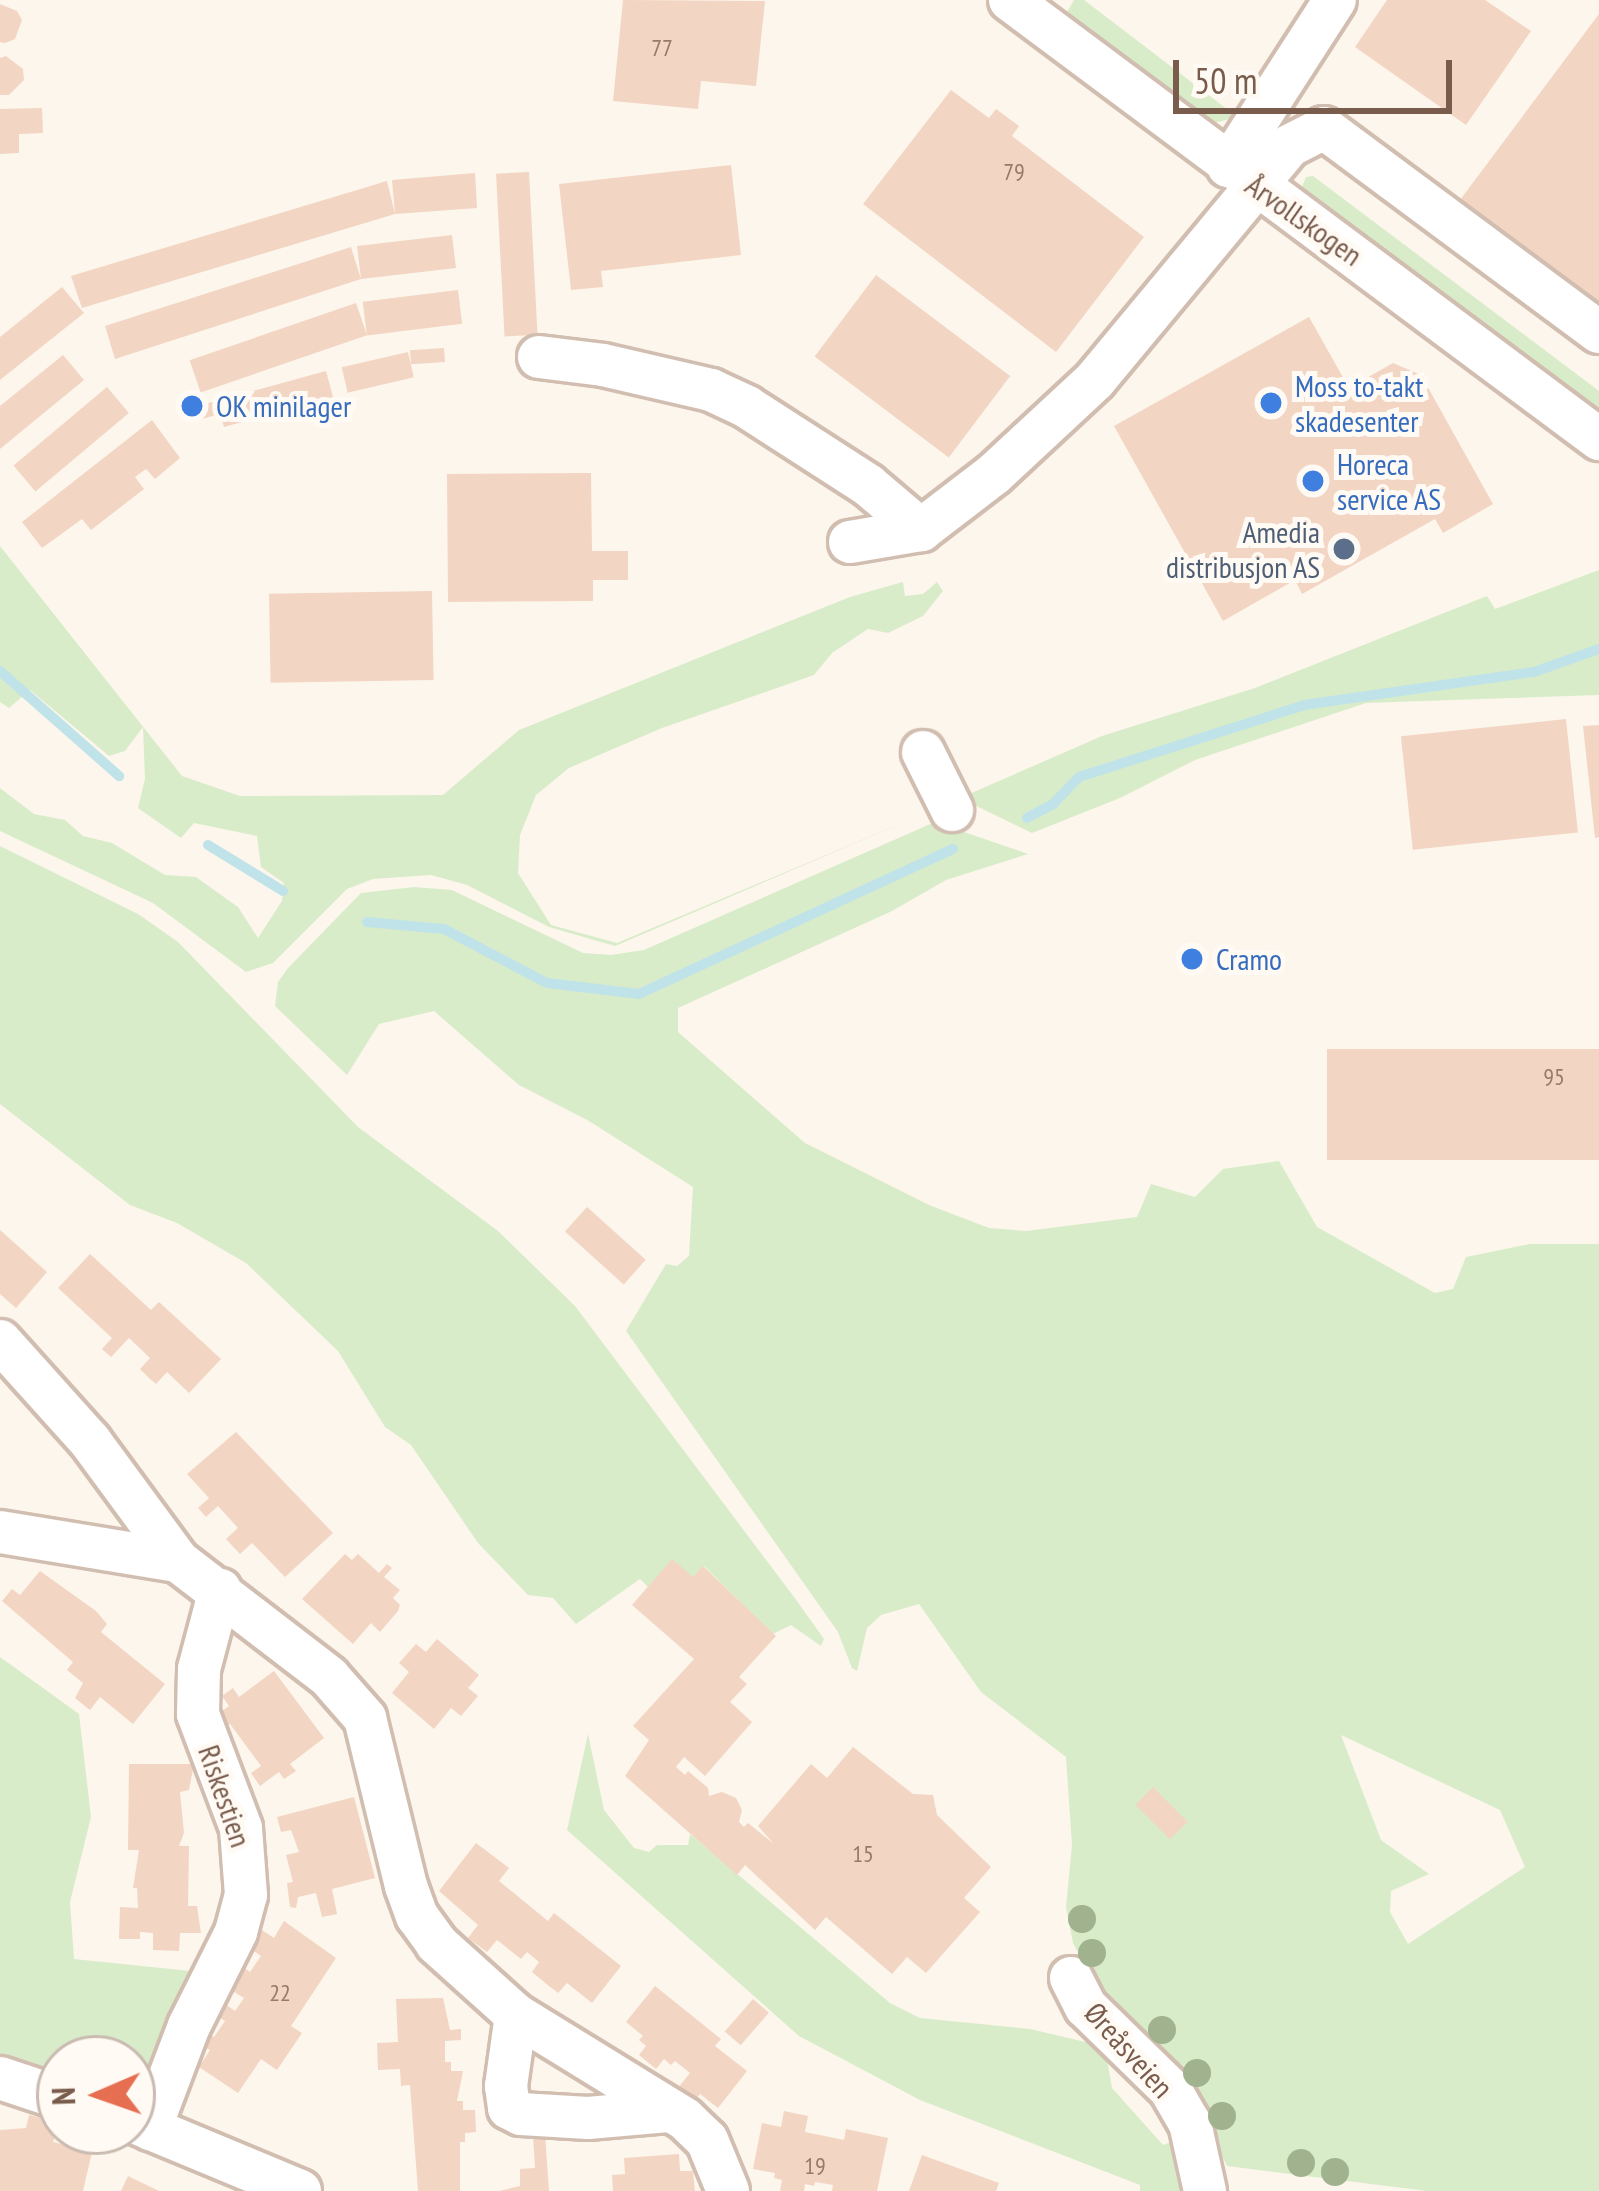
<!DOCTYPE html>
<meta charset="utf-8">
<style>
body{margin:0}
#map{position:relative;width:1599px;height:2191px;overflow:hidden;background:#fdf6ec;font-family:"PT Sans Narrow",sans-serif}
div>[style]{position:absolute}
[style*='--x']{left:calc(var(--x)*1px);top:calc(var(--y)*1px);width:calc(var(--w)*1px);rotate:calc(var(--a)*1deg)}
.green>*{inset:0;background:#d8ecc9}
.stream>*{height:10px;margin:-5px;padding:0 5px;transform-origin:5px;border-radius:5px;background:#bfe3e8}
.building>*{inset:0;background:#f3d5c3;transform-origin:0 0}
.roads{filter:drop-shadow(3px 0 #d1beb0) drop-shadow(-3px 0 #d1beb0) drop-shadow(0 3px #d1beb0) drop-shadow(0 -3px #d1beb0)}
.minor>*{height:42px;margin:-21px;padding:0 21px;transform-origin:21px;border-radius:21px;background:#fff}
.trees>*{width:28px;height:28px;margin:-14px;border-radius:50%;background:#a0b28e}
.dots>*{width:33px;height:33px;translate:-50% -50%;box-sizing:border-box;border:6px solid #fffaf3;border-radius:50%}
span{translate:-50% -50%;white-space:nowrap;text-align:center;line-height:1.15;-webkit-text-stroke:10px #fffaf3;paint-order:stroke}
.number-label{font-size:24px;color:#987a6a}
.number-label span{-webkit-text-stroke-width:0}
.street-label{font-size:30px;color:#7a5c4d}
.shop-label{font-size:30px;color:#366cbe}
.left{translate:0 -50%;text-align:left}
.service-label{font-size:30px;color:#4e5e75}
.right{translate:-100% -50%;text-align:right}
.north{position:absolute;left:36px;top:2035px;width:120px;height:120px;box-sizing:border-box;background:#fffaf3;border:3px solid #cabbb1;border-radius:50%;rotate:268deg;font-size:33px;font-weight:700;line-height:48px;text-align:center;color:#7a5c4d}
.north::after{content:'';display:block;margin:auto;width:42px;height:54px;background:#e76f51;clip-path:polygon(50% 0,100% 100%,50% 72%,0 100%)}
.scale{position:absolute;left:1173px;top:60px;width:279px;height:54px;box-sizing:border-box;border:6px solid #7a5c4d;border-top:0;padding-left:15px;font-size:36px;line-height:42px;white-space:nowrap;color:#7a5c4d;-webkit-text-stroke:9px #fffaf3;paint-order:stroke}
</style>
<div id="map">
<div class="green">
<div style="clip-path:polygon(1074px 0,1084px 0,1232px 113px,1229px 119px,1207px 125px,1070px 24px,1067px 12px)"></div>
<div style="clip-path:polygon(1313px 176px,1599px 391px,1599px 411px,1298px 196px,1306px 177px)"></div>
<div style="clip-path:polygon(0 546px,182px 776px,240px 796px,443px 795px,519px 730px,850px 597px,903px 582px,905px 596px,923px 594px,937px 582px,943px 591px,923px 616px,888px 633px,868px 629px,832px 653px,814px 675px,662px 728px,569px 768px,536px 795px,520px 835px,518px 873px,551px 925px,617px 943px,921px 815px,615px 946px,549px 927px,467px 885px,431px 875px,373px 879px,347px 889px,273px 963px,246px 972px,153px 903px,0 831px,0 788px,34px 814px,65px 820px,83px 836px,112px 843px,165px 875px,196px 877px,238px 907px,258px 938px,282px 901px,284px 883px,261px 867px,257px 836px,194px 823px,181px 838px,138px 808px,145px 779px,143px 727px,125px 751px,109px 756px,30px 690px,9px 708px,0 702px)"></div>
<div style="clip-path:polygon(1599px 570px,1599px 695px,1366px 703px,1195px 760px,1120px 798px,1032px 833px,960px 798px,1102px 736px,1255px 688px,1487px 596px,1495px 609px)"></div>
<div style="clip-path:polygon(evenodd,935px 822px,1028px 854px,946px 880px,892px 911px,678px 1008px,678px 1032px,805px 1143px,929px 1205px,989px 1228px,1026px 1231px,1137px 1217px,1151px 1184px,1195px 1197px,1223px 1169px,1279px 1161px,1317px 1227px,1435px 1293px,1453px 1289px,1466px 1257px,1530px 1244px,1599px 1244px,1599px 2191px,1427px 2191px,1227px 2166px,1180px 2072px,1094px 1983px,1073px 1943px,1066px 1907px,1072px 1845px,1066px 1757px,981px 1692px,919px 1604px,881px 1615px,867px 1628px,857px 1671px,852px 1668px,838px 1632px,626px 1331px,666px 1264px,677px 1266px,689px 1256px,693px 1187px,589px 1121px,519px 1085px,434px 1011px,379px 1024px,347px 1075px,275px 1006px,278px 982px,288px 968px,361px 893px,414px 887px,452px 890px,583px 953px,611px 955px,644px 950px,935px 822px,1341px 1735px,1500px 1810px,1525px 1867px,1408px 1944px,1390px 1912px,1391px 1891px,1429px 1874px,1381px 1840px,1341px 1735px)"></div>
<div style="clip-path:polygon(0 846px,138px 914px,178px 942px,358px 1127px,498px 1231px,575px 1306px,794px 1597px,824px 1639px,821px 1646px,791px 1625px,773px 1634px,704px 1566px,693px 1577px,648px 1587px,640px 1579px,576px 1624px,553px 1598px,528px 1595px,478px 1543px,411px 1445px,385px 1427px,338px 1351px,246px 1263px,177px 1223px,130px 1205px,0 1104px)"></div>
<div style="clip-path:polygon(0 1657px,79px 1714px,91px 1817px,70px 1902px,74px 1959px,200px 1972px,149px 2092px,134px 2105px,132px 2059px,60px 2059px,60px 2087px,0 2069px)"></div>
<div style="clip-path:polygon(588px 1734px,604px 1810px,634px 1848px,649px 1852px,657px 1845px,688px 1845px,690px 1834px,890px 2003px,920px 2018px,1030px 2029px,1094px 2044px,1106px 2054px,1112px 2088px,1163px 2145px,1177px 2140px,1189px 2191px,1140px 2191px,1140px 2185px,920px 2100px,799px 2036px,567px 1830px)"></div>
</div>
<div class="stream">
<div style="--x:0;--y:671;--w:159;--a:41.4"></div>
<div style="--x:1027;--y:818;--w:30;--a:-28"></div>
<div style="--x:1053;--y:804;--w:37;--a:-46"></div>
<div style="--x:1079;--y:777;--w:236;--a:-17.7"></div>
<div style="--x:1304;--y:705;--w:232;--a:-8.2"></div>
<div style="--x:1534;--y:672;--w:69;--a:-19.5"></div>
<div style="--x:208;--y:845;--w:88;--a:31.5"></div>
<div style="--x:367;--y:922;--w:77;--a:5.2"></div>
<div style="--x:444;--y:929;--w:116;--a:27.7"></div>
<div style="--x:547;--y:983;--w:93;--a:6.8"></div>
<div style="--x:639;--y:994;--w:346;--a:-24.8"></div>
</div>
<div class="building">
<div style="clip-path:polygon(623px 0,765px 1px,756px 86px,701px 81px,698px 109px,613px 101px)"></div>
<div style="clip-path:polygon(1387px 0,1485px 0,1531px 31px,1466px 125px,1355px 47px)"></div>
<div style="clip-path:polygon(0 4px,17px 11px,22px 20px,15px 39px,5px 43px,0 42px)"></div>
<div style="clip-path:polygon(1599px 14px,1599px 311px,1457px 204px)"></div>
<div style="clip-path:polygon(6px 56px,23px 69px,24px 80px,9px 95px,0 95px,0 58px)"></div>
<div style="clip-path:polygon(951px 90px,989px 118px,996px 109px,1019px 126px,1012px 136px,1144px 237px,1056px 352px,863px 204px)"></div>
<div style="clip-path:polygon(42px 108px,43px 133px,19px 134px,19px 153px,0 154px,0 109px)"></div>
<div style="clip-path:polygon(731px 165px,741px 255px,601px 271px,603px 287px,571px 290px,559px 184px)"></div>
<div style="left:529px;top:172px;width:163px;height:33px;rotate:87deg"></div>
<div style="clip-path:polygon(475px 173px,477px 208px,395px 214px,82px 308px,71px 276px,387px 181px,395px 214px,392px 180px)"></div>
<div style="clip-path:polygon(452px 235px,456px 268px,361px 279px,115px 359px,105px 326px,351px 247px,361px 279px,357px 246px)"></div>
<div style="left:876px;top:275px;width:168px;height:102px;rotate:37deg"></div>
<div style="clip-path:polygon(62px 287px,84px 313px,0 380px,0 337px)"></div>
<div style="left:458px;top:290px;width:34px;height:96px;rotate:83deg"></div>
<div style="left:356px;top:303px;width:34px;height:176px;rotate:71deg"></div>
<div style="clip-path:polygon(1309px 317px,1349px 388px,1393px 363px,1421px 375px,1493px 504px,1443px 533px,1435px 519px,1302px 594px,1295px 580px,1223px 621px,1114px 426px)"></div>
<div style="left:444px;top:348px;width:14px;height:34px;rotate:86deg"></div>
<div style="left:408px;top:352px;width:26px;height:68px;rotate:77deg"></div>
<div style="clip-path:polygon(63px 355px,84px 380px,0 449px,0 406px)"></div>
<div style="clip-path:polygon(326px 371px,333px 397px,267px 416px,263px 402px,252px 405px,256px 418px,224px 427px,220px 414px,198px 420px,194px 407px)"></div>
<div style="left:107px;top:387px;width:34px;height:122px;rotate:50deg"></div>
<div style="clip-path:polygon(152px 420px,180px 458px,155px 479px,146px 469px,135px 477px,144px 489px,91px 530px,82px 519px,42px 548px,22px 522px)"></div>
<div style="clip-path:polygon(591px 473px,592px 551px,628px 551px,628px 580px,593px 580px,593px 601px,448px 602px,447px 474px)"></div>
<div style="left:432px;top:591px;width:89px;height:163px;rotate:89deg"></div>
<div style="left:1566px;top:719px;width:114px;height:166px;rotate:84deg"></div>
<div style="clip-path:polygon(1599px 725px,1599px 837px,1595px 838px,1583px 726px)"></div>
<div style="left:1599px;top:1049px;width:111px;height:272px;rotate:90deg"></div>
<div style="left:587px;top:1207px;width:79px;height:33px;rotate:42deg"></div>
<div style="clip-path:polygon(0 1230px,47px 1272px,16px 1308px,0 1294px)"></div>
<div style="clip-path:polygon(90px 1254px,151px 1310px,159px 1302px,221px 1359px,189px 1393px,167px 1372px,156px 1384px,149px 1378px,140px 1369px,150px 1358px,129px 1338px,111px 1357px,102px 1349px,112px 1338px,58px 1288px)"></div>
<div style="clip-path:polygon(236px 1432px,333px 1533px,285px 1577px,252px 1543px,240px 1554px,226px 1539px,238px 1528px,218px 1506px,206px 1517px,198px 1508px,209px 1498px,187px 1474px)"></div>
<div style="clip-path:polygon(345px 1554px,352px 1560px,358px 1554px,379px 1573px,387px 1564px,392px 1568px,384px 1577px,400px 1590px,393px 1598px,400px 1605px,398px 1611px,380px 1632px,371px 1623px,353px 1644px,302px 1599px)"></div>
<div style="clip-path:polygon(672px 1559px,693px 1577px,703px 1566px,776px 1636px,739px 1677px,747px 1684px,730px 1702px,752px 1722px,705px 1776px,684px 1757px,676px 1767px,685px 1775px,688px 1771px,708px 1788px,709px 1796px,722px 1792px,736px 1798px,742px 1810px,739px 1822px,744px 1827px,748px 1823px,774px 1844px,758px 1826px,811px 1764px,827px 1778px,853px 1747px,913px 1794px,933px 1795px,937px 1815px,991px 1867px,964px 1898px,980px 1912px,926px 1973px,907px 1957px,892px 1974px,826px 1917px,815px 1930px,745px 1865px,737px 1875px,625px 1776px,649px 1740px,633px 1726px,694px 1659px,632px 1605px)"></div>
<div style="clip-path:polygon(40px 1571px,96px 1611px,107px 1624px,101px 1632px,165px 1684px,133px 1724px,100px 1697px,90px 1710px,75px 1698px,83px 1683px,67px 1670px,73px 1662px,2px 1601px,12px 1589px,20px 1595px)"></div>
<div style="clip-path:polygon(437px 1639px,479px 1675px,468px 1688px,478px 1696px,461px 1716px,451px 1708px,434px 1729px,392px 1693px,409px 1672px,399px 1663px,416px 1644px,426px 1652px)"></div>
<div style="clip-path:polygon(274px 1671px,324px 1738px,290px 1764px,296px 1771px,284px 1779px,279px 1772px,260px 1786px,251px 1773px,261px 1766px,230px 1724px,220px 1731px,211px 1719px,229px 1706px,222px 1696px,233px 1688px,239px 1697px)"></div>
<div style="clip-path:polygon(129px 1764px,194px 1764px,189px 1790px,180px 1792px,184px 1833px,179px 1846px,189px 1846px,188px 1906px,197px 1906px,201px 1933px,180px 1933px,179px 1951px,153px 1950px,153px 1933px,140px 1932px,140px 1939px,119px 1939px,120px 1907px,138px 1908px,137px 1888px,133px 1888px,139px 1850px,128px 1850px)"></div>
<div style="left:1153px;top:1787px;width:49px;height:25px;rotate:45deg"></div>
<div style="clip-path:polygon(354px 1797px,375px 1878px,332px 1889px,337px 1914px,322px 1917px,316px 1893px,298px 1897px,296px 1908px,290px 1907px,287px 1883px,293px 1882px,286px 1855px,299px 1852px,291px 1830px,281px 1832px,277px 1817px)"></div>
<div style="clip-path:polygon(476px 1843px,509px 1868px,499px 1881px,548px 1921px,554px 1913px,621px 1966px,592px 2003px,567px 1983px,558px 1993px,549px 1986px,532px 1972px,539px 1962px,527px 1952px,521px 1959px,497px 1940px,487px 1952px,468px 1938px,478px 1925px,439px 1891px)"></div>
<div style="clip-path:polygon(284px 1921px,336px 1958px,291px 2026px,302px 2033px,277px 2070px,261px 2059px,238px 2093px,199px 2067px,210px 2050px,199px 2044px,206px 2033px,214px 2037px,225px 2021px,217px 2016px,225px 2004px,235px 2011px,244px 1998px,226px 1987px,239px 1964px,250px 1972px,261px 1956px,252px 1950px,262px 1930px,274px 1938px)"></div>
<div style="clip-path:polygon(655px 1986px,721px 2039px,715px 2046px,747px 2071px,718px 2108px,700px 2094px,697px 2098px,690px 2093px,683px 2101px,673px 2094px,690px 2073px,675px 2061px,671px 2065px,664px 2059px,656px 2069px,639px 2055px,646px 2046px,639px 2040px,643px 2036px,626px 2022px)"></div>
<div style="clip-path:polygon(443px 1998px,450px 2030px,461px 2029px,461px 2040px,445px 2041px,445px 2062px,451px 2062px,451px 2071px,463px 2071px,457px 2101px,463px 2101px,463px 2110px,475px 2110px,476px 2132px,465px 2133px,465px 2142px,460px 2142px,460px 2191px,418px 2191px,410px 2085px,401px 2086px,400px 2069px,378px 2070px,377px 2043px,398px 2042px,396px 1999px)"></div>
<div style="left:753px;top:1999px;width:21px;height:43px;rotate:41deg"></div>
<div style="clip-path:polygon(784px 2111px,808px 2116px,805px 2132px,844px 2140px,846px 2129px,888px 2138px,877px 2191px,832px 2191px,833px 2185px,815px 2182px,814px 2186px,805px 2184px,804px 2191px,780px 2191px,782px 2180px,774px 2178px,775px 2173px,753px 2169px,762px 2123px,781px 2127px)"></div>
<div style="clip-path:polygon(29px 2115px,60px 2122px,53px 2142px,92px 2152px,83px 2191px,0 2191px,0 2130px,26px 2128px)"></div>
<div style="clip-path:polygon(545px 2134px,549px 2191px,499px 2191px,520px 2186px,520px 2169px,535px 2168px,533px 2135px)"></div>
<div style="clip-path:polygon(679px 2154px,680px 2171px,693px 2171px,695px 2191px,613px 2191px,612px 2175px,625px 2174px,624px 2158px)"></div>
<div style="clip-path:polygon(922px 2155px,999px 2183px,996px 2191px,909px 2191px)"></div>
<div style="clip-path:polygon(128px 2176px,159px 2191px,121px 2191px)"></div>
</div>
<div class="roads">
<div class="minor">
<div style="--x:1010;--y:0;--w:735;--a:36.7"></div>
<div style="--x:1228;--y:166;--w:197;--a:-57.2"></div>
<div style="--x:539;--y:357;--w:64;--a:7.1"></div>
<div style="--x:603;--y:365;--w:111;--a:13"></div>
<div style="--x:711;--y:390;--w:40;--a:25"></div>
<div style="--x:747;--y:407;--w:144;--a:32.8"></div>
<div style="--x:868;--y:485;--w:70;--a:40.3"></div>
<div style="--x:850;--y:542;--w:72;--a:-9.6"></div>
<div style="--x:921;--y:530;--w:92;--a:-37.5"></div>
<div style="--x:994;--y:474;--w:138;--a:-42.9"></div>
<div style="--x:1095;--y:380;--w:304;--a:-50.3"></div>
<div style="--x:1289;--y:146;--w:39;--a:-27"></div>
<div style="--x:1324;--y:128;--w:342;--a:36.6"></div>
<div style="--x:923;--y:752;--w:65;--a:63.4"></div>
<div style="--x:0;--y:1341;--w:135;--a:48"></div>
<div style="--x:90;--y:1441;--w:149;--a:53.7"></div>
<div style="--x:178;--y:1561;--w:190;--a:37.5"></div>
<div style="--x:329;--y:1677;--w:55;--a:48.7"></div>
<div style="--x:365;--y:1718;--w:173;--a:76.3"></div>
<div style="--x:406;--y:1886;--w:32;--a:70"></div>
<div style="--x:417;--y:1916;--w:34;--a:54"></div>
<div style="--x:437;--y:1944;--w:106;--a:41.9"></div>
<div style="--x:516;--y:2015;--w:198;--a:31.6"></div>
<div style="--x:685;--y:2119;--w:30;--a:44"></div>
<div style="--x:707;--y:2140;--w:55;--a:67.6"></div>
<div style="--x:0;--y:1532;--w:180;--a:9.3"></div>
<div style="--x:1071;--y:1978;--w:33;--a:63"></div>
<div style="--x:1086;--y:2007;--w:117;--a:44.3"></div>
<div style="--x:1170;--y:2089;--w:39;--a:60"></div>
<div style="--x:1190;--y:2123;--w:70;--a:77.6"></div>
<div style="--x:516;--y:2015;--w:72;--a:98"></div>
<div style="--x:506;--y:2086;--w:22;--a:82"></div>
<div style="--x:509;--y:2108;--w:13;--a:27"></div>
<div style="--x:521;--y:2114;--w:67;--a:3.4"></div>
<div style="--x:588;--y:2118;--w:80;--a:-5"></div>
<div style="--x:0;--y:2078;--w:63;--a:18.4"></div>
<div style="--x:132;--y:2121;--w:182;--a:22.6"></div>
<div style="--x:150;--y:2129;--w:110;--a:-69.3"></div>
<div style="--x:189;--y:2026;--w:105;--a:-63.4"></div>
<div style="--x:236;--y:1932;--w:38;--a:-75"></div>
<div style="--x:246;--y:1895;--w:67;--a:-94.3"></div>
<div style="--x:241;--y:1828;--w:122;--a:-110.7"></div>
<div style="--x:198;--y:1714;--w:45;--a:-88.7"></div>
<div style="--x:199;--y:1669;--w:82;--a:-75.1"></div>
</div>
</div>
<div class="trees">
<div style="left:1082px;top:1919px"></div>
<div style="left:1092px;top:1953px"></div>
<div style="left:1162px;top:2030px"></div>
<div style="left:1197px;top:2073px"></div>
<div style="left:1222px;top:2116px"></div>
<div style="left:1301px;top:2163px"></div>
<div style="left:1335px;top:2172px"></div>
</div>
<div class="dots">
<div style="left:1271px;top:403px;background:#3f7fe0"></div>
<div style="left:192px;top:406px;background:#3f7fe0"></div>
<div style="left:1313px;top:481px;background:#3f7fe0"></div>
<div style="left:1344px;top:549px;background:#5c6f8a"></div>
<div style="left:1192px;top:959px;background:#3f7fe0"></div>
</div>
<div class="number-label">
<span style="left:662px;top:48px">77</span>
<span style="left:1014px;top:172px">79</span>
<span style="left:1554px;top:1077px">95</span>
<span style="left:863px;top:1854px">15</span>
<span style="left:280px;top:1993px">22</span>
<span style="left:815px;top:2166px">19</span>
</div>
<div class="street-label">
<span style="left:1304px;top:220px;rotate:35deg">Årvollskogen</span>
<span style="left:225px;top:1796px;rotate:71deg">Riskestien</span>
<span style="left:1129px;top:2050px;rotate:48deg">Øreåsveien</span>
</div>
<div class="shop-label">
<span class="left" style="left:1295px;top:403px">Moss to-takt<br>skadesenter</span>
<span class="left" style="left:216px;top:406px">OK minilager</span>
<span class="left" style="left:1337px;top:481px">Horeca<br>service AS</span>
<span class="left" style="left:1216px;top:959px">Cramo</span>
</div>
<div class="service-label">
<span class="right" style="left:1320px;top:549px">Amedia<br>distribusjon AS</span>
</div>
<div class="north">N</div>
<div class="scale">50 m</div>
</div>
